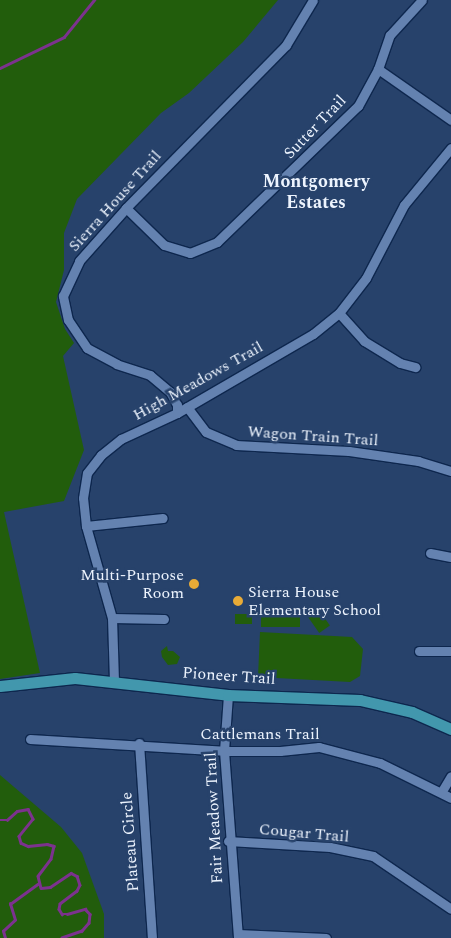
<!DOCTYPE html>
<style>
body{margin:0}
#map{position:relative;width:451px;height:938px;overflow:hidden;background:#27426b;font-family:Spectral,serif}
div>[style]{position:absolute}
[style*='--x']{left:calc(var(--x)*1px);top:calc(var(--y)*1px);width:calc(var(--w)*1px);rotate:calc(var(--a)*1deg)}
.green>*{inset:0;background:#225d0c;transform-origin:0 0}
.stream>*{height:2.5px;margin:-1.25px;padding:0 1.25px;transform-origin:1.25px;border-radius:1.25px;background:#7c328e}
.roads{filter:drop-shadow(1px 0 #0e274e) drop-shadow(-1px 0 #0e274e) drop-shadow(0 1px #0e274e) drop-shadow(0 -1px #0e274e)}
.minor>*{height:9px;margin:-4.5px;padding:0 4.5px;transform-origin:4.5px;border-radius:4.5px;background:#6482b0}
.major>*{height:11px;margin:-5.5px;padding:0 5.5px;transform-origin:5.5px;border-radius:5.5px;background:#4297ad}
.dots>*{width:14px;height:14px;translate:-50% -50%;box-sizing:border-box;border:2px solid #27426b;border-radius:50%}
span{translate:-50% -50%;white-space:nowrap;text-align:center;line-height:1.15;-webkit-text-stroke:5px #27426b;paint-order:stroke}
.street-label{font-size:16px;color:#edf4fe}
.poi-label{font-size:16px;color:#edf4fe}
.right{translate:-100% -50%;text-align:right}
.left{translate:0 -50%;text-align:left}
.neighbourhood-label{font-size:18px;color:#edf4fe;font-weight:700}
</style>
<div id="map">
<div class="green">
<div style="clip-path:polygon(0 0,278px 0,243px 42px,189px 93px,161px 113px,77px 199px,64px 233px,64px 270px,56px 302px,65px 329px,74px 343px,63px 356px,84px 450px,64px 501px,4px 512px,40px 673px,0 679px)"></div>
<div style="left:319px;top:610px;width:19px;height:13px;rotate:55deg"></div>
<div style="left:300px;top:612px;width:15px;height:39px;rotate:90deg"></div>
<div style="left:235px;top:614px;width:17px;height:10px"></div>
<div style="clip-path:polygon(260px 632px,352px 637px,363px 649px,360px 676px,350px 682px,258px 677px)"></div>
<div style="clip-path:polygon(167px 646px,168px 651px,173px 651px,180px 657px,177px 664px,168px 665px,162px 657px,161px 651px)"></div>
<div style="clip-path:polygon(0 775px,61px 827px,82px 853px,104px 914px,104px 938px,0 938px)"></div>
</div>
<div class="stream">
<div style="--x:0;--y:68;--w:71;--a:-25.8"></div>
<div style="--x:64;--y:37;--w:48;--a:-51"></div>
<div style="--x:0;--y:820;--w:7;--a:0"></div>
<div style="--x:7;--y:820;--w:13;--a:-42"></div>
<div style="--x:17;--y:811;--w:11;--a:-10"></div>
<div style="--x:28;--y:809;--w:11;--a:63"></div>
<div style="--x:33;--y:819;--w:22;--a:129"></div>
<div style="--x:19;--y:836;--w:7;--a:74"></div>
<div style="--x:21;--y:843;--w:8;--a:23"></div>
<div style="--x:28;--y:846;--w:19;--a:-6"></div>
<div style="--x:47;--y:844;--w:7;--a:16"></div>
<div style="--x:54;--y:846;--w:13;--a:103"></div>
<div style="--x:51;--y:859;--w:21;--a:127"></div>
<div style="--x:38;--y:876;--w:12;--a:76"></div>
<div style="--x:41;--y:888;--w:9;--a:-6"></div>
<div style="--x:50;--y:887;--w:25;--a:-34"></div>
<div style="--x:71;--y:873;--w:7;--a:27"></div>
<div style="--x:77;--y:876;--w:9;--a:72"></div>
<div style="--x:80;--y:885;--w:7;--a:117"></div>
<div style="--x:77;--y:891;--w:21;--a:143"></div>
<div style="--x:60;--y:904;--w:5;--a:101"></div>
<div style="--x:59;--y:909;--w:6;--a:59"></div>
<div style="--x:62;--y:914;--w:5;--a:0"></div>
<div style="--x:67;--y:914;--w:19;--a:-16"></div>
<div style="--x:85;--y:909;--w:7;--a:45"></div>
<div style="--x:90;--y:914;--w:9;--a:96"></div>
<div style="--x:89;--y:923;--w:11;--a:131"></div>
<div style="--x:82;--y:931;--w:21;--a:161"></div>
<div style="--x:5;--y:938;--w:7;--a:-106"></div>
<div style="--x:3;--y:931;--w:16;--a:-43"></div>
<div style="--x:15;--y:920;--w:17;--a:-107"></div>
<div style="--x:10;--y:904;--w:34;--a:-36"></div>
</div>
<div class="roads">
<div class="minor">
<div style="--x:378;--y:69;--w:89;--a:34.9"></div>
<div style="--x:126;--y:208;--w:53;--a:44.2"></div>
<div style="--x:164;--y:245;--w:27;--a:17"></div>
<div style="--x:190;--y:253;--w:29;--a:-22"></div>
<div style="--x:217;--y:242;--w:196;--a:-44"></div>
<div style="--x:358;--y:106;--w:42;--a:-61.6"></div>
<div style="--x:378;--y:69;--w:36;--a:-71"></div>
<div style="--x:390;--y:35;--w:47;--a:-47.6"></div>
<div style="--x:339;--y:313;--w:38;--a:48"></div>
<div style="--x:364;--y:341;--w:42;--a:31.4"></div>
<div style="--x:400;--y:363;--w:16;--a:15"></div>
<div style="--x:187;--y:407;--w:31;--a:53"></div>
<div style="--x:206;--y:432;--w:33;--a:23"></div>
<div style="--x:236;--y:445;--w:113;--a:3"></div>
<div style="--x:349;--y:451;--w:70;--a:8.2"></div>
<div style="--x:418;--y:461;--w:34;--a:17"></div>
<div style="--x:177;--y:413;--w:8;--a:-90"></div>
<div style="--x:177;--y:405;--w:15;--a:-118"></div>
<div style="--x:170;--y:392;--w:26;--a:-140"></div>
<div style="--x:150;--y:375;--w:35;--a:-162"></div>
<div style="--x:117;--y:364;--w:34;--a:-152"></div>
<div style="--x:87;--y:348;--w:34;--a:-124"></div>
<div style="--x:68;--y:320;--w:25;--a:-102"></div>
<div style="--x:63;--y:296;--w:38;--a:-65"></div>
<div style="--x:79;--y:261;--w:71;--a:-48.4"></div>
<div style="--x:126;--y:208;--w:228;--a:-45.5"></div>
<div style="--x:286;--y:45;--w:52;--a:-59"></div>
<div style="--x:86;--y:526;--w:77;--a:-5.9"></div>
<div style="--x:430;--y:553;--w:21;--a:11"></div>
<div style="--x:112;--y:618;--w:52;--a:1.1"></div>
<div style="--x:419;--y:651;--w:32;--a:0"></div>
<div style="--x:114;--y:681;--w:63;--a:-91.8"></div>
<div style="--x:112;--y:618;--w:96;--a:-105.8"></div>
<div style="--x:86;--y:526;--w:28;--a:-96"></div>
<div style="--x:83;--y:498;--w:25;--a:-81"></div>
<div style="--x:87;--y:473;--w:23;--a:-52"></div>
<div style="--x:101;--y:455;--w:26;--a:-39"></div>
<div style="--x:121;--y:439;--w:62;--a:-24.9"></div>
<div style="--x:177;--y:413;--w:157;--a:-30.2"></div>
<div style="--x:313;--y:334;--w:33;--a:-39"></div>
<div style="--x:339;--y:313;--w:44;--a:-52.4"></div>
<div style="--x:366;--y:278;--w:82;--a:-62.5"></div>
<div style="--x:404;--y:205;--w:74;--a:-50.5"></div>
<div style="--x:228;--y:695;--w:56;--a:94.1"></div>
<div style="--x:224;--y:751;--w:188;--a:85.7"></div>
<div style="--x:30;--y:739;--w:194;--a:3.5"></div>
<div style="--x:224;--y:751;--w:56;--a:0"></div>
<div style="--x:280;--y:751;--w:39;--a:-6"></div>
<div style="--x:319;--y:747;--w:63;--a:14.7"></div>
<div style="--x:380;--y:763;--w:79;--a:26.2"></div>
<div style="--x:139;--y:743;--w:195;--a:86.2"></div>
<div style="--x:442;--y:791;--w:17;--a:-59"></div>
<div style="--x:228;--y:841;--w:102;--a:3.4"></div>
<div style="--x:330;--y:847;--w:44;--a:11.8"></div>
<div style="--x:373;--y:856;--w:94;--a:34.2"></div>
<div style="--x:238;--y:934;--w:88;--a:2.6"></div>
</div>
<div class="major">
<div style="--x:0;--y:686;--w:75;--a:-6.1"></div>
<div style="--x:75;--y:678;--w:154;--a:6.3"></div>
<div style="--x:228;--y:695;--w:132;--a:2.2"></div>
<div style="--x:360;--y:700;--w:53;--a:13"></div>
<div style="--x:412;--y:712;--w:43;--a:23.6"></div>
</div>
</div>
<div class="dots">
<div style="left:194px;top:584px;background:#e8ab37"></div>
<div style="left:238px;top:601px;background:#e8ab37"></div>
</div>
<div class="street-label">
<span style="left:315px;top:127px;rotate:-46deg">Sutter Trail</span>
<span style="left:115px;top:201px;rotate:-48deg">Sierra House Trail</span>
<span style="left:198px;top:381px;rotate:-29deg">High Meadows Trail</span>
<span style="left:313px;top:436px;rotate:4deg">Wagon Train Trail</span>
<span style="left:229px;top:676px;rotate:4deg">Pioneer Trail</span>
<span style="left:260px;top:734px">Cattlemans Trail</span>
<span style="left:214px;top:818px;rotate:-93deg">Fair Meadow Trail</span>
<span style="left:304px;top:833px;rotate:5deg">Cougar Trail</span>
<span style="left:130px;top:842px;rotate:-94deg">Plateau Circle</span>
</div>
<div class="poi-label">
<span class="right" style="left:184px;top:584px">Multi-Purpose<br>Room</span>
<span class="left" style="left:248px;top:601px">Sierra House<br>Elementary School</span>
</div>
<div class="neighbourhood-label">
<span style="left:316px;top:193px">Montgomery<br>Estates</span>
</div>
</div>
